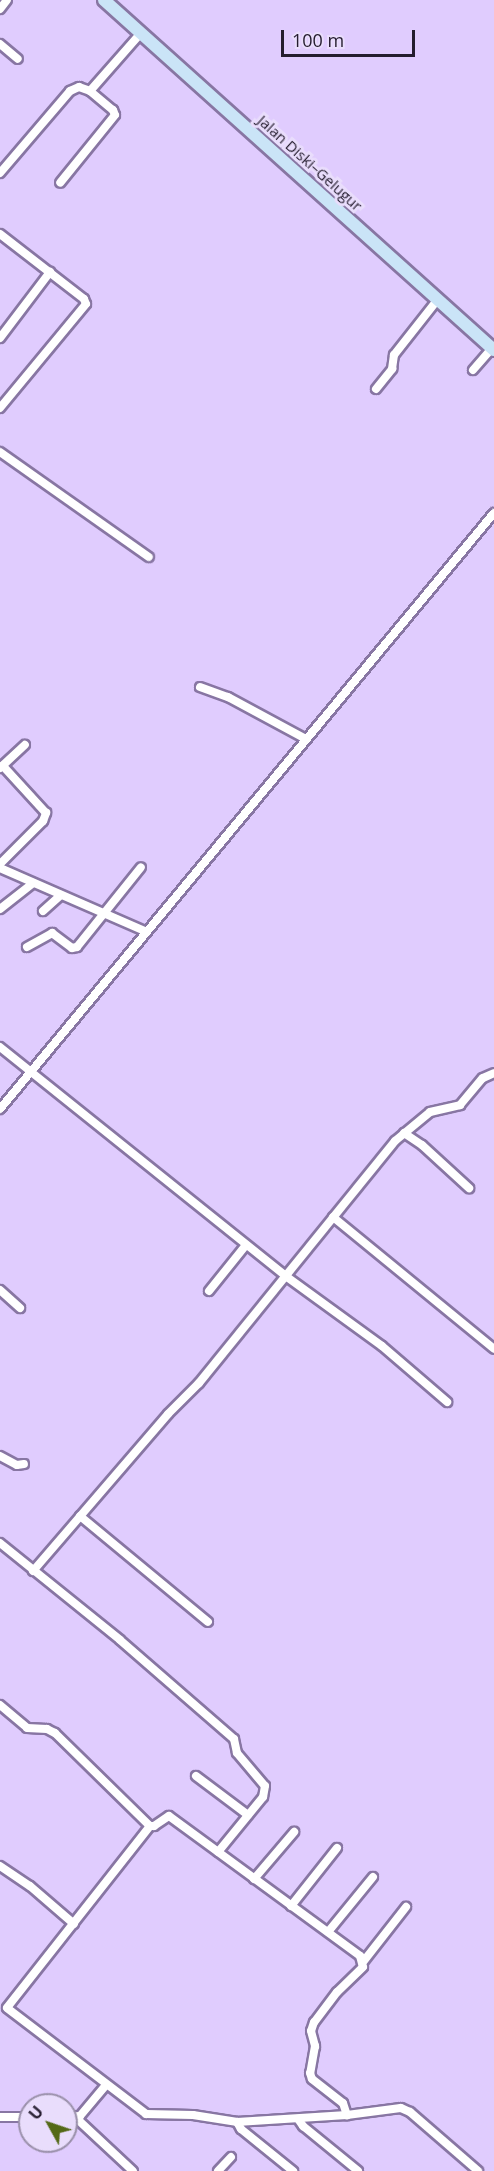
<!DOCTYPE html>
<meta charset="utf-8">
<style>
body{margin:0}
#map{position:relative;width:494px;height:2171px;overflow:hidden;background:#e0ccfe;font-family:"Open Sans",sans-serif}
div>[style]{position:absolute}
[style*='--x']{left:calc(var(--x)*1px);top:calc(var(--y)*1px);width:calc(var(--w)*1px);rotate:calc(var(--a)*1deg)}
.roads{filter:drop-shadow(2px 0 #8876a3) drop-shadow(-2px 0 #8876a3) drop-shadow(0 2px #8876a3) drop-shadow(0 -2px #8876a3)}
.street>*{height:8px;margin:-4px;padding:0 4px;transform-origin:4px;border-radius:4px;background:#fff}
.secondary>*{height:12px;margin:-6px;padding:0 6px;transform-origin:6px;border-radius:6px;background:#cae4f7}
span{translate:-50% -50%;white-space:nowrap;text-align:center;line-height:1.15;-webkit-text-stroke:6px #e9ddfc;paint-order:stroke}
.street-label{font-size:15px;color:#241c2e}
.north{position:absolute;left:18px;top:2093px;width:60px;height:60px;box-sizing:border-box;background:#e9ddfc;border:2px solid #9a90aa;border-radius:50%;rotate:310deg;font-size:16px;font-weight:700;line-height:24px;text-align:center;color:#241c2e}
.north::after{content:'';display:block;margin:auto;width:21px;height:27px;background:#546917;clip-path:polygon(50% 0,100% 100%,50% 72%,0 100%)}
.scale{position:absolute;left:281px;top:30px;width:134px;height:27px;box-sizing:border-box;border:3px solid #241c2e;border-top:0;padding-left:8px;font-size:18px;line-height:21px;white-space:nowrap;color:#241c2e;-webkit-text-stroke:4px #e9ddfc;paint-order:stroke}
</style>
<div id="map">
<div class="roads">
<div class="street">
<div style="--x:0;--y:9;--w:11;--a:-52"></div>
<div style="--x:0;--y:44;--w:23;--a:40"></div>
<div style="--x:90;--y:91;--w:77;--a:-48.7"></div>
<div style="--x:0;--y:173;--w:108;--a:-49.5"></div>
<div style="--x:70;--y:91;--w:10;--a:-24"></div>
<div style="--x:79;--y:87;--w:12;--a:20"></div>
<div style="--x:90;--y:91;--w:30;--a:40"></div>
<div style="--x:113;--y:110;--w:5;--a:68"></div>
<div style="--x:115;--y:115;--w:87;--a:129"></div>
<div style="--x:0;--y:234;--w:106;--a:37.7"></div>
<div style="--x:84;--y:299;--w:5;--a:68"></div>
<div style="--x:86;--y:304;--w:135;--a:129.6"></div>
<div style="--x:0;--y:338;--w:83;--a:-52.9"></div>
<div style="--x:473;--y:370;--w:29;--a:-49"></div>
<div style="--x:376;--y:389;--w:26;--a:-51"></div>
<div style="--x:392;--y:369;--w:14;--a:-82"></div>
<div style="--x:394;--y:355;--w:71;--a:-51.8"></div>
<div style="--x:0;--y:452;--w:182;--a:35.2"></div>
<div style="--x:200;--y:687;--w:30;--a:20"></div>
<div style="--x:228;--y:697;--w:89;--a:28.3"></div>
<div style="--x:0;--y:768;--w:34;--a:-43"></div>
<div style="--x:0;--y:864;--w:61;--a:-45"></div>
<div style="--x:43;--y:821;--w:9;--a:-69"></div>
<div style="--x:46;--y:813;--w:64;--a:-132.5"></div>
<div style="--x:0;--y:868;--w:160;--a:23.5"></div>
<div style="--x:0;--y:909;--w:42;--a:-38.2"></div>
<div style="--x:43;--y:911;--w:24;--a:-42"></div>
<div style="--x:27;--y:947;--w:29;--a:-29"></div>
<div style="--x:52;--y:933;--w:25;--a:37"></div>
<div style="--x:72;--y:948;--w:5;--a:-11"></div>
<div style="--x:77;--y:947;--w:102;--a:-51.3"></div>
<div style="--x:0;--y:1047;--w:368;--a:38.7"></div>
<div style="--x:287;--y:1277;--w:117;--a:36"></div>
<div style="--x:382;--y:1346;--w:86;--a:40.7"></div>
<div style="--x:0;--y:1109;--w:774;--a:-50.35"></div>
<div style="--x:404;--y:1133;--w:22;--a:34"></div>
<div style="--x:422;--y:1145;--w:64;--a:42.5"></div>
<div style="--x:333;--y:1217;--w:208;--a:39.3"></div>
<div style="--x:0;--y:1290;--w:27;--a:42"></div>
<div style="--x:209;--y:1291;--w:59;--a:-51.2"></div>
<div style="--x:0;--y:1456;--w:19;--a:28"></div>
<div style="--x:17;--y:1465;--w:7;--a:-8"></div>
<div style="--x:80;--y:1516;--w:166;--a:39.6"></div>
<div style="--x:0;--y:1543;--w:154;--a:38.9"></div>
<div style="--x:120;--y:1640;--w:151;--a:41"></div>
<div style="--x:234;--y:1739;--w:14;--a:78"></div>
<div style="--x:237;--y:1753;--w:43;--a:49.7"></div>
<div style="--x:265;--y:1786;--w:11;--a:100"></div>
<div style="--x:263;--y:1797;--w:71;--a:129.3"></div>
<div style="--x:33;--y:1571;--w:207;--a:-49.3"></div>
<div style="--x:168;--y:1414;--w:44;--a:-45"></div>
<div style="--x:199;--y:1383;--w:311;--a:-51"></div>
<div style="--x:395;--y:1141;--w:45;--a:-39.6"></div>
<div style="--x:430;--y:1112;--w:31;--a:-13"></div>
<div style="--x:460;--y:1105;--w:35;--a:-50"></div>
<div style="--x:483;--y:1078;--w:12;--a:-24"></div>
<div style="--x:0;--y:1705;--w:35;--a:40"></div>
<div style="--x:27;--y:1728;--w:20;--a:3"></div>
<div style="--x:47;--y:1729;--w:9;--a:27"></div>
<div style="--x:55;--y:1733;--w:133;--a:44.4"></div>
<div style="--x:150;--y:1826;--w:231;--a:128.2"></div>
<div style="--x:7;--y:2008;--w:175;--a:37.3"></div>
<div style="--x:146;--y:2114;--w:47;--a:1.2"></div>
<div style="--x:193;--y:2115;--w:45;--a:9"></div>
<div style="--x:237;--y:2122;--w:110;--a:-3.6"></div>
<div style="--x:347;--y:2115;--w:54;--a:-7.4"></div>
<div style="--x:401;--y:2108;--w:10;--a:24"></div>
<div style="--x:410;--y:2112;--w:90;--a:40.9"></div>
<div style="--x:196;--y:1776;--w:65;--a:36.9"></div>
<div style="--x:150;--y:1826;--w:4;--a:0"></div>
<div style="--x:154;--y:1826;--w:18;--a:-34"></div>
<div style="--x:169;--y:1816;--w:237;--a:36.2"></div>
<div style="--x:360;--y:1956;--w:11;--a:75"></div>
<div style="--x:363;--y:1967;--w:36;--a:136"></div>
<div style="--x:337;--y:1992;--w:38;--a:127"></div>
<div style="--x:314;--y:2022;--w:9;--a:108"></div>
<div style="--x:311;--y:2031;--w:16;--a:75"></div>
<div style="--x:315;--y:2046;--w:27;--a:100"></div>
<div style="--x:310;--y:2073;--w:6;--a:72"></div>
<div style="--x:312;--y:2079;--w:39;--a:38"></div>
<div style="--x:343;--y:2103;--w:13;--a:72"></div>
<div style="--x:0;--y:1866;--w:36;--a:34"></div>
<div style="--x:30;--y:1886;--w:58;--a:40.8"></div>
<div style="--x:254;--y:1879;--w:62;--a:-49.6"></div>
<div style="--x:291;--y:1906;--w:74;--a:-51.6"></div>
<div style="--x:328;--y:1932;--w:71;--a:-50.7"></div>
<div style="--x:363;--y:1962;--w:70;--a:-52"></div>
<div style="--x:0;--y:2117;--w:30;--a:0"></div>
<div style="--x:66;--y:2117;--w:14;--a:-4"></div>
<div style="--x:80;--y:2116;--w:40;--a:-50"></div>
<div style="--x:75;--y:2117;--w:79;--a:43"></div>
<div style="--x:298;--y:2119;--w:9;--a:54"></div>
<div style="--x:303;--y:2126;--w:71;--a:39.3"></div>
<div style="--x:237;--y:2122;--w:8;--a:60"></div>
<div style="--x:241;--y:2129;--w:67;--a:38.9"></div>
<div style="--x:218;--y:2171;--w:19;--a:-47"></div>
</div>
<div class="secondary">
<div style="--x:104;--y:0;--w:524;--a:41.91"></div>
</div>
</div>
<div class="street-label">
<span style="left:310px;top:163px;rotate:42deg">Jalan Diski–Gelugur</span>
</div>
<div class="north">U</div>
<div class="scale">100 m</div>
</div>
